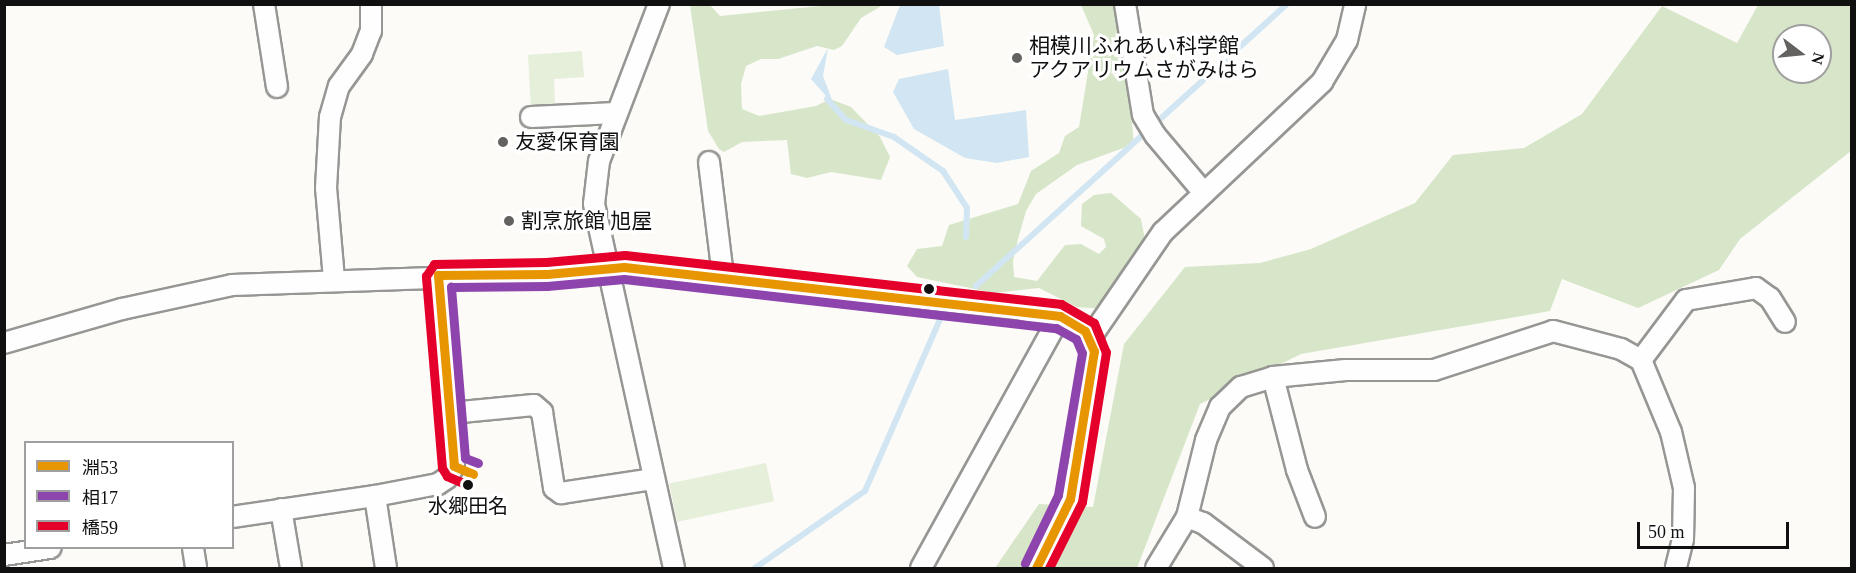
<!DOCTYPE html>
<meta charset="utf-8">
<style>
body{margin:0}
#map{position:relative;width:1856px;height:573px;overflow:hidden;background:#fcfbf7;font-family:"Times New Roman","Noto Sans JP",serif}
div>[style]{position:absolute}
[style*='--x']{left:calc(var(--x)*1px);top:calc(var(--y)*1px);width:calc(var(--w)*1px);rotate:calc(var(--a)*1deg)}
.green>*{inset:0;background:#e5efd9;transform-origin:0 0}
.forest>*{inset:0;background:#d7e6c8}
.water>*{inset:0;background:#d1e6f2}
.stream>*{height:6px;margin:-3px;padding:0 3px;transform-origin:3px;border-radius:3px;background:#d1e6f2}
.roads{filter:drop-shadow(2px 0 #969694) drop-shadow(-2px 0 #969694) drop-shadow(0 2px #969694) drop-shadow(0 -2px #969694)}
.minor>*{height:20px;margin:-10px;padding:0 10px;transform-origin:10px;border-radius:10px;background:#fffefe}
.bus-1>*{height:9px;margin:-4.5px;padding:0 4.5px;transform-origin:4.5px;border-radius:4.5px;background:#e79602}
.bus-2>*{height:9px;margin:-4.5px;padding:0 4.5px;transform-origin:4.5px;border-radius:4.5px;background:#8e44ad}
.bus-3>*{height:9px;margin:-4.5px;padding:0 4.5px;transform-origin:4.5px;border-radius:4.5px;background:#e4002b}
.dots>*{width:16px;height:16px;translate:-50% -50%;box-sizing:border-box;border:3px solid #fff;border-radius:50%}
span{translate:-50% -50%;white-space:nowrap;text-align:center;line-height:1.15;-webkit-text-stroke:6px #fff;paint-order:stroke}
.bus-label{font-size:20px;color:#101010}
.poi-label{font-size:21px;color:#101010}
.left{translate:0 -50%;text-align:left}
.frame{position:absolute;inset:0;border:6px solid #101010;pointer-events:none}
.legend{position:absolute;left:24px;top:441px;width:210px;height:108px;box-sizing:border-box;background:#fff;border:2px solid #9f9f9f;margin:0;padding:8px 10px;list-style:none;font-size:18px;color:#101010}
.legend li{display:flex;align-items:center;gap:12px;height:30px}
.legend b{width:30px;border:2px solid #9f9f9f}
.north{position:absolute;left:1772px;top:24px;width:60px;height:60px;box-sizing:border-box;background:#fff;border:2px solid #9f9f9f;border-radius:50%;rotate:106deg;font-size:16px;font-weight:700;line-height:24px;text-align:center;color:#101010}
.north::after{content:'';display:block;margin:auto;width:21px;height:27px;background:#636261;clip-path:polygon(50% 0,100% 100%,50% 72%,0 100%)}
.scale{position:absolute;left:1637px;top:522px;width:152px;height:27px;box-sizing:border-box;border:3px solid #101010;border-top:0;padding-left:8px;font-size:18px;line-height:21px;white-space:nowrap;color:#101010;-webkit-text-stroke:4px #fff;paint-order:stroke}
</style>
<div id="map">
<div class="green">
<div style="clip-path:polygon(582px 51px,584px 77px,554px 79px,555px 107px,531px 108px,528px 55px)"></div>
<div style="left:766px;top:463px;width:39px;height:99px;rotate:78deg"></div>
</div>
<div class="forest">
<div style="clip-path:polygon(690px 5px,710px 5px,720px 16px,830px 5px,883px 5px,861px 18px,842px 46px,834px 50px,817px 46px,778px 59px,761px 59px,746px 66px,741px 84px,742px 109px,759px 116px,816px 106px,830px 99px,851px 107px,880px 137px,890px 157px,881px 180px,831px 172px,807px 178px,791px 174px,787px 140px,742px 142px,724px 152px,719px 149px,708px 131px)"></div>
<div style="clip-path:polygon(1081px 5px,1113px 5px,1127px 74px,1134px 144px,1077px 165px,1036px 194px,1026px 211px,1018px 239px,1013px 261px,1014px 277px,1037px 281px,1065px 245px,1081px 244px,1099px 254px,1106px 247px,1104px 239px,1081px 226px,1082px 204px,1094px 195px,1111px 193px,1141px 219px,1147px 250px,1104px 309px,1077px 307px,1039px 288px,994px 293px,917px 277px,907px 266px,917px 249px,942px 246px,949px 225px,1018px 204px,1031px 171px,1059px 153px,1065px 136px,1079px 127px,1094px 35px)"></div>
<div style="clip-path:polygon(evenodd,1758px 5px,1851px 5px,1851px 151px,1740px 239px,1719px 270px,1638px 308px,1562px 279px,1550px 311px,1301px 354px,1200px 404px,1137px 568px,995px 568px,1039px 504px,1093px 507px,1124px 344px,1185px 267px,1260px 263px,1311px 249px,1415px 203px,1453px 155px,1524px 148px,1582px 114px,1662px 6px,1737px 43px,1758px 5px,1784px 36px,1820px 36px,1820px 72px,1784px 72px,1784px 36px)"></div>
</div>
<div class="water">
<div style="clip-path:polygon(900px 5px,939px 5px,944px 46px,897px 55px,884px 47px)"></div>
<div style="clip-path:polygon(828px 48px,823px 76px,834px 105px,811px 79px)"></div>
<div style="clip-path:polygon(948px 69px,955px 120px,1026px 110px,1029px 157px,997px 163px,965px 158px,914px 129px,893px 92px,899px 79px)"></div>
</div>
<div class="stream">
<div style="--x:827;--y:99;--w:28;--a:48"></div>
<div style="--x:846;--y:120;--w:51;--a:19.5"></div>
<div style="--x:894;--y:137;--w:60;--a:34.8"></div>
<div style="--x:943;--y:171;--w:44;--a:57"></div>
<div style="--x:967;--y:208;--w:29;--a:92"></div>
<div style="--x:976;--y:286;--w:420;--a:-42.2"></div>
<div style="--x:755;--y:568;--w:134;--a:-35"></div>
<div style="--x:865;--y:491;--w:190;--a:-66.4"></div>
</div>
<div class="roads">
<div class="minor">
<div style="--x:264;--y:4;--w:84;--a:81.1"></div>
<div style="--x:659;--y:4;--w:168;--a:110.9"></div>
<div style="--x:599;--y:161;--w:43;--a:96.6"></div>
<div style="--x:594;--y:204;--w:373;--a:77.6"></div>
<div style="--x:1125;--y:4;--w:112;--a:80.8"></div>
<div style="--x:1143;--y:115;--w:23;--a:59"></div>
<div style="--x:1155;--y:135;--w:76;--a:49.8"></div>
<div style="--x:531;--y:117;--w:85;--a:-2.7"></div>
<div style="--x:709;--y:162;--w:115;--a:83"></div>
<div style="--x:334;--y:279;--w:91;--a:-95"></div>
<div style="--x:326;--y:188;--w:71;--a:-86.8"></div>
<div style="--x:330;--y:117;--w:32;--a:-74"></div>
<div style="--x:339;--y:86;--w:39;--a:-54"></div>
<div style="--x:362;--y:54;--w:25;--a:-69"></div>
<div style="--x:371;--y:31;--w:27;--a:-90"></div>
<div style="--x:1091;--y:337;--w:127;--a:-55.6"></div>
<div style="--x:1163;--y:232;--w:219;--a:-43.3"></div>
<div style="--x:1322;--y:82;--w:49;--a:-59.2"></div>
<div style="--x:1347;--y:40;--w:37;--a:-77"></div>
<div style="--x:4;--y:343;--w:123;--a:-16.1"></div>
<div style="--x:122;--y:309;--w:113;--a:-12.3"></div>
<div style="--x:232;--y:285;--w:315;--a:-2"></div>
<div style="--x:547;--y:274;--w:77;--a:-5.2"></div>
<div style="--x:624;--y:267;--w:395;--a:6.1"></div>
<div style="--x:1017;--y:309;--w:54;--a:11.7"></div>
<div style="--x:1070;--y:320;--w:27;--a:39"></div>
<div style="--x:1641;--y:360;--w:75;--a:-53.1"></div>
<div style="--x:1686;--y:300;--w:71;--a:-9.7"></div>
<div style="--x:1756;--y:288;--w:17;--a:36"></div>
<div style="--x:1770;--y:298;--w:28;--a:58"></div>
<div style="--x:1273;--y:377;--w:96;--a:75.5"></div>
<div style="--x:1297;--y:470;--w:50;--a:69"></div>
<div style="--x:451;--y:413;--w:83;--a:-5.5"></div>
<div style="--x:534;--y:405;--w:11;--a:41"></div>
<div style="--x:542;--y:412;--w:77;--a:81"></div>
<div style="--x:554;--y:488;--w:9;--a:36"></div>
<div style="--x:561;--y:493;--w:94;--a:-8.6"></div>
<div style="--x:375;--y:496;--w:73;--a:81.3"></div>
<div style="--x:281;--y:509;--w:60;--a:80.4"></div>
<div style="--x:232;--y:517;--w:145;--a:-8.4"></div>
<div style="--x:375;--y:496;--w:64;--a:-10.8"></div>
<div style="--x:438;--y:484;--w:11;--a:-34"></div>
<div style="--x:447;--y:478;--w:14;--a:-60"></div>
<div style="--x:454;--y:466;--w:192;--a:-94.8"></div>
<div style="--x:1187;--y:517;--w:79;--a:-76.1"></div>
<div style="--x:1206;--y:440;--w:36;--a:-67"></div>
<div style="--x:1220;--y:407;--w:29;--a:-44"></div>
<div style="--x:1241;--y:387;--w:34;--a:-17"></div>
<div style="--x:1273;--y:377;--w:73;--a:-5.5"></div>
<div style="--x:1346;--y:370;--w:88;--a:0"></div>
<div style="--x:1434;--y:370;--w:125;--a:-18.1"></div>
<div style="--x:1553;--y:331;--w:70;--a:14.8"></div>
<div style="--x:1621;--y:349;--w:23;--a:29"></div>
<div style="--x:1641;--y:360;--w:78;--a:67.4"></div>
<div style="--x:1671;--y:432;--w:57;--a:76.9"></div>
<div style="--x:1684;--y:488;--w:51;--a:91.1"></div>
<div style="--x:1683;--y:539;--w:30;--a:104"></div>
<div style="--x:193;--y:548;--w:20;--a:81"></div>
<div style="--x:4;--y:555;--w:47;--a:-8.7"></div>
<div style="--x:921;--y:568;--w:288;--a:-61.1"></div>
<div style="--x:1036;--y:568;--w:77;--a:-63.8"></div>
<div style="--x:1070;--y:499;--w:32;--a:-76"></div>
<div style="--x:1078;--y:468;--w:118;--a:-82.2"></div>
<div style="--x:1094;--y:351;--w:14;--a:-102"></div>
<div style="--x:1156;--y:568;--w:60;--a:-58.7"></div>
<div style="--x:1187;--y:517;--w:17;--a:21"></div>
<div style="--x:1203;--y:523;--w:75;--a:36.9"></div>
</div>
</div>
<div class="bus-1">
<div style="--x:473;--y:474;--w:21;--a:-157"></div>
<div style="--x:454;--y:466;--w:192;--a:-94.8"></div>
<div style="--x:438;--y:275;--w:109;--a:-0.5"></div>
<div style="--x:547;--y:274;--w:77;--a:-5.2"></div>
<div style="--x:624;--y:267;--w:439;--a:6.4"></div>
<div style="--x:1060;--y:316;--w:29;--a:31"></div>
<div style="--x:1085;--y:331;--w:22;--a:66"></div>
<div style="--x:1094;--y:351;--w:150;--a:99.2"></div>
<div style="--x:1070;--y:499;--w:77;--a:116.2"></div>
</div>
<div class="bus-2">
<div style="--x:478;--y:463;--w:14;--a:-159"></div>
<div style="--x:465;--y:458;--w:172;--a:-94.7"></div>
<div style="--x:451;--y:287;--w:96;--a:-0.6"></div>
<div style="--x:547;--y:286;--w:77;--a:-5.2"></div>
<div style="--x:624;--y:279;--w:435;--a:6.5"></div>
<div style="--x:1056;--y:328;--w:23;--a:29"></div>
<div style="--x:1076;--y:339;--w:15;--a:67"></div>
<div style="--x:1082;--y:353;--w:144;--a:99.6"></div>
<div style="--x:1058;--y:495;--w:76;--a:115.9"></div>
</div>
<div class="bus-3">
<div style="--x:468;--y:485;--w:23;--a:-157"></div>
<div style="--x:447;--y:476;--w:9;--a:-122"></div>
<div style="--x:442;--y:468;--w:193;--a:-94.8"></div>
<div style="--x:426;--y:276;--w:14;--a:-56"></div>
<div style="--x:434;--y:264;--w:112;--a:-1"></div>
<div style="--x:546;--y:262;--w:79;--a:-5.1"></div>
<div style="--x:625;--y:255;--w:439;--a:6.4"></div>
<div style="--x:1061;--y:304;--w:38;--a:30"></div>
<div style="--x:1094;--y:323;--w:31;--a:68"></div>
<div style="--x:1106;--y:352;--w:152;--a:99.1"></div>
<div style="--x:1082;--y:502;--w:74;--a:116.6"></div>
</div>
<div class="dots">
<div style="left:1017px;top:58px;background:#636261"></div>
<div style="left:503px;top:142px;background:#636261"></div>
<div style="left:509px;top:221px;background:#636261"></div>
<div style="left:929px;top:289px;background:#101010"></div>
<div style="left:468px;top:485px;background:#101010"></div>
</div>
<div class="bus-label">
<span style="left:468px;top:506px">水郷田名</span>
</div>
<div class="poi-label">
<span class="left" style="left:1029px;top:58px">相模川ふれあい科学館<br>アクアリウムさがみはら</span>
<span class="left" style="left:515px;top:142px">友愛保育園</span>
<span class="left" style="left:521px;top:221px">割烹旅館 旭屋</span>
</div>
<div class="frame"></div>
<ul class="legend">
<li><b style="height:8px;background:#e79602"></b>淵53</li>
<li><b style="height:8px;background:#8e44ad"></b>相17</li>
<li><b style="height:8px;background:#e4002b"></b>橋59</li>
</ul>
<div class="north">N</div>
<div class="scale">50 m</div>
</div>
